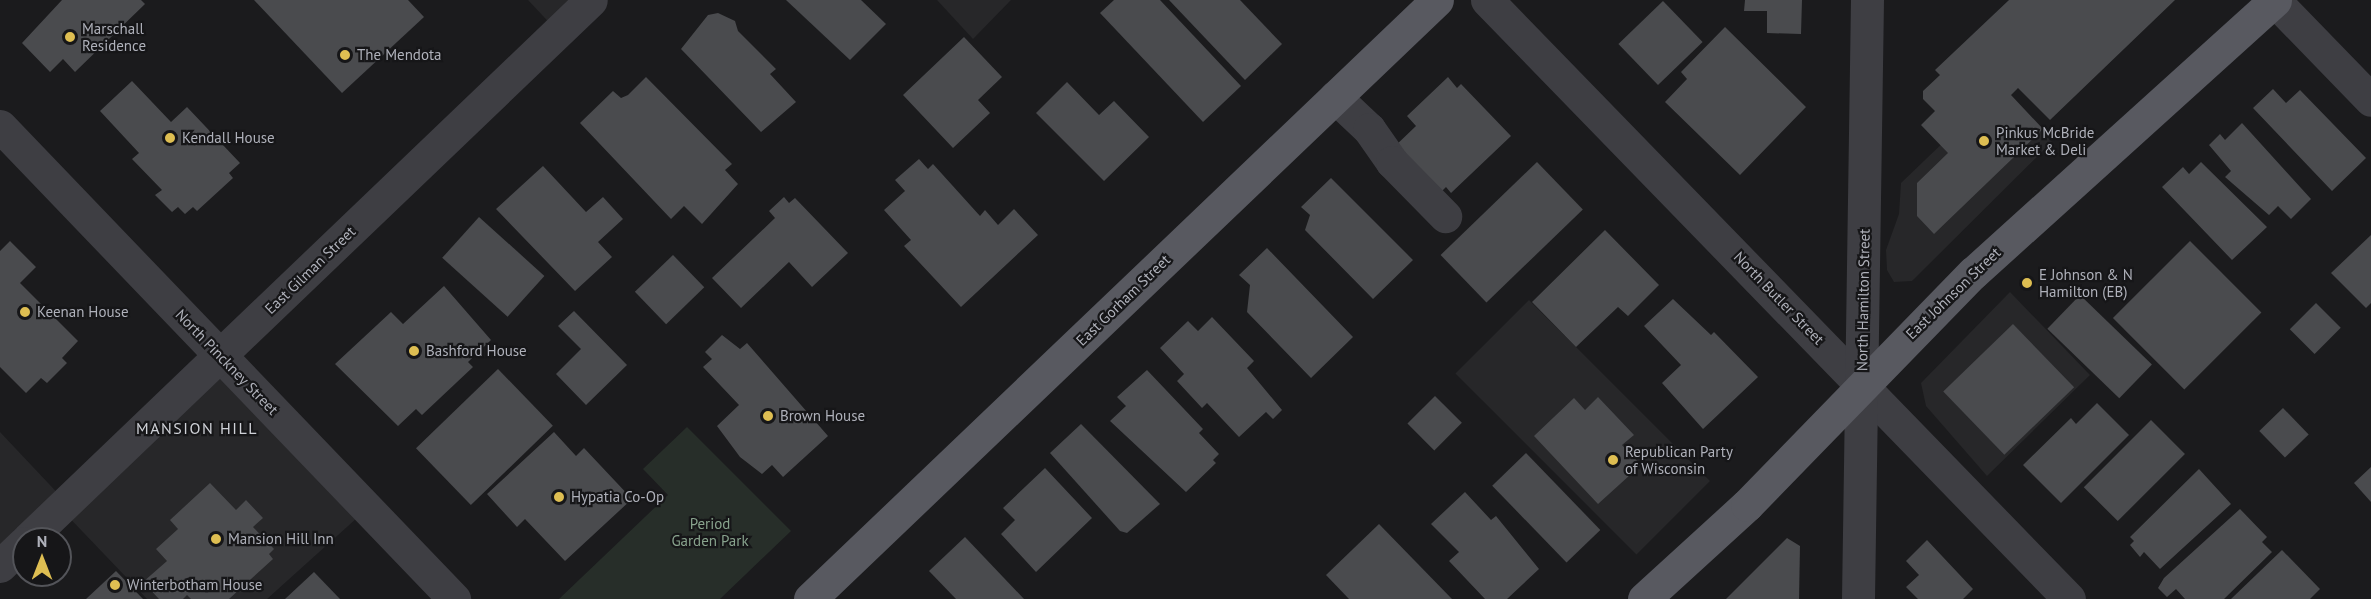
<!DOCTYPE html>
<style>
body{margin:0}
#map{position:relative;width:2371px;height:599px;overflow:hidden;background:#1b1b1d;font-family:"PT Sans",sans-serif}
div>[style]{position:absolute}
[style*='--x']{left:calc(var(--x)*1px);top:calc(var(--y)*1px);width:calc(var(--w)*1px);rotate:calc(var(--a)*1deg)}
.built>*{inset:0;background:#272729;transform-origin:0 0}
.green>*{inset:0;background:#272e29}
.building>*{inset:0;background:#4a4b4e;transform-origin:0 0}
.minor>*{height:33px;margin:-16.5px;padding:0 16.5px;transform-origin:16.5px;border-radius:16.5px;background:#3e3e43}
.major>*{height:33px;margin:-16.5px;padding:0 16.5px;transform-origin:16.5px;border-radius:16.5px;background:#585960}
.dots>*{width:16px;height:16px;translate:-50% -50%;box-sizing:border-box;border:3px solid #161618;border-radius:50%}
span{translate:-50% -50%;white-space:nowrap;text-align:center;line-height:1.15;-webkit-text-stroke:4.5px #161618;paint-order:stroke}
.poi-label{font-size:15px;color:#afb1ba}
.left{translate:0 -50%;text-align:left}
.street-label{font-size:15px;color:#afb1ba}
.park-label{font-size:15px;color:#88a38d}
.neighbourhood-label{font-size:16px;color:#cfd1d7;letter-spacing:1.5px}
.north{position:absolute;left:12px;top:527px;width:60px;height:60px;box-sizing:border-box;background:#161618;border:2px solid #535459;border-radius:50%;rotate:0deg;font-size:16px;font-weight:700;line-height:24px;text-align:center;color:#afb1ba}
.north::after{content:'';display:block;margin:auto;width:21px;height:27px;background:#debe52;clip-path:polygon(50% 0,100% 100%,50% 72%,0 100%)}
</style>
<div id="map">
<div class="built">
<div style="clip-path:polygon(528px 0,591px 0,558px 32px)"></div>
<div style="clip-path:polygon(937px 0,1011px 0,973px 39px)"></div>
<div style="clip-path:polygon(2000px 88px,2052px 142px,1912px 281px,1894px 282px,1887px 270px,1886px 250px,1899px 214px,1901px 183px)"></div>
<div style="clip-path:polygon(2010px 292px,2090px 375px,1987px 476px,1926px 406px,1921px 383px)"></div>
<div style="left:1529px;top:300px;width:256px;height:104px;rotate:45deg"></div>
<div style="clip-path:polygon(219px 356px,368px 508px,267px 599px,147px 599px,60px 508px,0 566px,0 432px,66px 502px)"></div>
</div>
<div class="green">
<div style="clip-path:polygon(687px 427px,791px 531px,720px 599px,559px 599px,668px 495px,643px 469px)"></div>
</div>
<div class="building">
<div style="clip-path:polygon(62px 0,141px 0,145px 4px,75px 72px,63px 59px,50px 72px,22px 43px)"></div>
<div style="clip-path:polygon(254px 0,408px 0,424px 17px,342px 93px)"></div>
<div style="clip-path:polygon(786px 0,861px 0,886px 24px,850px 60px)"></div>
<div style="clip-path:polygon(1114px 0,1160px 0,1241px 86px,1203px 122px,1100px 13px)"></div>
<div style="clip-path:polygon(1169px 0,1240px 0,1282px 44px,1245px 80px)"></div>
<div style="clip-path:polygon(1745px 0,1802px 0,1801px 34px,1767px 33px,1767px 11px,1744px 11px)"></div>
<div style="clip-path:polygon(2009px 0,2175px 0,2050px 120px,2018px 88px,2011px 95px,2043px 129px,1934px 234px,1917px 216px,1917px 183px,1948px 153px,1921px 125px,1935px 111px,1923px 99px,1923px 91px,1940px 75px,1935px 70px)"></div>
<div style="left:1663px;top:1px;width:57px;height:62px;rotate:46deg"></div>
<div style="clip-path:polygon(718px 13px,735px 21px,738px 31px,776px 69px,770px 74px,796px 102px,761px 132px,681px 49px,708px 15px)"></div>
<div style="clip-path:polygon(1725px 27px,1806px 107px,1740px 175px,1665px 102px,1687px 79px,1681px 72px)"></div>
<div style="clip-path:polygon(964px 37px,1002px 77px,978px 100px,990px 113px,953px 148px,903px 95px)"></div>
<div style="clip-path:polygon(646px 77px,732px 164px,725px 170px,738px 184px,702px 224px,684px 206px,671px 219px,580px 123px,613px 91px,621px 98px,628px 95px)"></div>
<div style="clip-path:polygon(1448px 77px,1457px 88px,1461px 84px,1511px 136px,1451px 193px,1446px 187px,1438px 195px,1393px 148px,1416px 126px,1407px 116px)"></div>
<div style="clip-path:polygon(132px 81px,171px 122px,187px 107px,240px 163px,229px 173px,233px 178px,197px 211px,193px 207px,185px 214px,178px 207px,172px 212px,155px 195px,162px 190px,132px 159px,139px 153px,100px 111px)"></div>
<div style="clip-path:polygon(1067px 82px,1099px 115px,1114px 101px,1149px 137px,1104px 181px,1036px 113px)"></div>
<div style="clip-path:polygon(2273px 89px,2286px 103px,2300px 90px,2366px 158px,2332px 191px,2253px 108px)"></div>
<div style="clip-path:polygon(2242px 123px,2311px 199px,2291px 219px,2278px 206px,2269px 215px,2225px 177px,2231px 171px,2209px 145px,2220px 134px,2225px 140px)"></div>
<div style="clip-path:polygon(919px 159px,928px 169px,933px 164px,980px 216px,985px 210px,998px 225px,1014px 209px,1038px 235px,961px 307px,904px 246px,911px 240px,884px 210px,905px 191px,895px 180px)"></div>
<div style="left:1537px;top:162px;width:66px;height:134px;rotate:46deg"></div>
<div style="clip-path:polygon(2201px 162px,2267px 227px,2232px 260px,2162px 187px,2183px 167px,2189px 174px)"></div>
<div style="clip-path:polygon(543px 166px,586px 212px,603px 197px,623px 219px,598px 242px,612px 257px,575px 291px,496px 209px)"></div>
<div style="clip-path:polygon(1331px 178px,1413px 260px,1373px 299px,1305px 230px,1310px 215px,1301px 207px)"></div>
<div style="clip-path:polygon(784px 197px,789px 203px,795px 198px,848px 253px,812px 287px,789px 262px,741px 308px,712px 278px,775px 218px,769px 211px)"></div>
<div style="left:479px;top:217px;width:88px;height:55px;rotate:42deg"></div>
<div style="clip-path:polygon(1605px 230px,1659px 285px,1628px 316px,1618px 307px,1576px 347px,1532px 302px)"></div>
<div style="clip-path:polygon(2371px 235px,2371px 303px,2366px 308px,2331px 273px)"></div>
<div style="clip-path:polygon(10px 241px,36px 267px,20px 283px,78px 341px,62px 358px,67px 363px,47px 383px,41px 378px,26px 393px,0 367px,0 251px)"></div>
<div style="left:2190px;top:241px;width:101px;height:109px;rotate:45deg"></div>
<div style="clip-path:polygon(1267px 248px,1353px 337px,1311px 378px,1247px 312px,1250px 285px,1239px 275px)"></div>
<div style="left:673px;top:255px;width:45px;height:53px;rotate:46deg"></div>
<div style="clip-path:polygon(444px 286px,491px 340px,468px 362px,473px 367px,422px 415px,416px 409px,398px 426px,335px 364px,391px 312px,403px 324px)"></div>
<div style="left:2080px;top:295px;width:100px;height:47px;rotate:44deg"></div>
<div style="clip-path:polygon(1673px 299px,1711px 335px,1714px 332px,1758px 377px,1703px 429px,1662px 383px,1681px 365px,1644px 326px)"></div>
<div style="left:2316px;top:303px;width:35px;height:37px;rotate:45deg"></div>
<div style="clip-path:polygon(574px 311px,627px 365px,586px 405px,556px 374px,581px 349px,558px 326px)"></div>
<div style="clip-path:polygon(1212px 317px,1254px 361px,1247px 368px,1282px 410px,1273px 419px,1266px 412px,1239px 437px,1207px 403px,1202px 408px,1177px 381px,1184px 374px,1160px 348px,1188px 321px,1198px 331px)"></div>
<div style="left:2013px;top:324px;width:88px;height:97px;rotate:46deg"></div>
<div style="clip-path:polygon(722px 335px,740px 349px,747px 343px,828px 436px,783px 477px,772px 465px,762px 474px,740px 457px,717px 426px,739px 405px,703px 367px,712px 359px,705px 352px)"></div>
<div style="left:498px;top:369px;width:79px;height:114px;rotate:46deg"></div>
<div style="clip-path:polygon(1147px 370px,1203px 429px,1199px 433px,1219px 454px,1213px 460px,1216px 463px,1186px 492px,1110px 421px,1126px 406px,1117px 397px)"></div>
<div style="left:1435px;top:396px;width:38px;height:39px;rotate:45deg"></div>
<div style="clip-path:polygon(1598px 397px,1634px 435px,1622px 445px,1641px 465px,1598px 504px,1534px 436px,1574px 398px,1585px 410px)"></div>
<div style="clip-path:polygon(2097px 403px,2129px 435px,2061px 503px,2023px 465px,2071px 418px,2076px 424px)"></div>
<div style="left:2283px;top:408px;width:37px;height:33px;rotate:46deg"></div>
<div style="left:2151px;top:420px;width:48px;height:95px;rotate:45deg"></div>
<div style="clip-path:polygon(1081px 424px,1160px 504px,1127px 533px,1120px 531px,1050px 453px)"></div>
<div style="clip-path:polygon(554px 432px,576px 456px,584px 448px,632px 499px,565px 561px,525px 519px,517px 527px,487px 494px)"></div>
<div style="left:1526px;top:453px;width:107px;height:47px;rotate:46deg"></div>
<div style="clip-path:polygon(2371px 467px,2371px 502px,2354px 483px)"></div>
<div style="clip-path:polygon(1045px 468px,1092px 518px,1036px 572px,1001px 534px,1015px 520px,1003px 508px)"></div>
<div style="clip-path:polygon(2199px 469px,2231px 504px,2160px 569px,2144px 552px,2140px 557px,2130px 545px,2134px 541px,2130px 537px)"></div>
<div style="clip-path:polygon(210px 483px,236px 510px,246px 500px,263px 518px,253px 527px,274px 549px,269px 554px,273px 559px,229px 599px,191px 599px,187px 595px,183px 599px,159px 599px,143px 582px,167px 561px,156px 549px,178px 529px,170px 520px)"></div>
<div style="clip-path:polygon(1465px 492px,1491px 520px,1496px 516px,1539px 569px,1507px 599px,1485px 599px,1449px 561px,1459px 552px,1431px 524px)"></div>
<div style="clip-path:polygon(2240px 509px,2267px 537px,2262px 542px,2272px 552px,2224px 599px,2185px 599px,2176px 589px,2167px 597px,2158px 588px,2164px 578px)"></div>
<div style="clip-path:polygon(1379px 524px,1452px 599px,1349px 599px,1326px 575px)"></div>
<div style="clip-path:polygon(965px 537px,1024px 599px,956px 599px,929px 571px)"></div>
<div style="clip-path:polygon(1787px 538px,1800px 546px,1799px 599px,1726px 599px)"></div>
<div style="clip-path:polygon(1927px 540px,1973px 589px,1963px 599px,1918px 599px,1906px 587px,1919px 575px,1906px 561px)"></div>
<div style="clip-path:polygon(2282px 550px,2320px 589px,2310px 599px,2231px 599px)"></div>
<div style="clip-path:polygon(116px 571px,143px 599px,86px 599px)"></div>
<div style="clip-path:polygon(314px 572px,340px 599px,285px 599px)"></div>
</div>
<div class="minor">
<div style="--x:1487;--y:0;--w:835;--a:45.82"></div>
<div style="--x:2274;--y:0;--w:139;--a:45.9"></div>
<div style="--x:1335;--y:97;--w:47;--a:43.3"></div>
<div style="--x:1369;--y:129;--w:40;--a:55.1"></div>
<div style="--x:1392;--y:162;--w:76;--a:45.5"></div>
<div style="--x:0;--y:126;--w:656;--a:46.17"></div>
<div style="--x:28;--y:539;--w:779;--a:-43.75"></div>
<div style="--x:0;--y:566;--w:33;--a:-44"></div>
<div style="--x:1858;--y:599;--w:599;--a:-89.14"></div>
</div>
<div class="major">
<div style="--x:810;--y:599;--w:867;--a:-43.69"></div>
<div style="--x:1644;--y:599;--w:139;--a:-42.4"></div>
<div style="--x:1747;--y:505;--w:324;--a:-45.8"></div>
<div style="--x:1973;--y:273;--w:407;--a:-42.1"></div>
</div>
<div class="dots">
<div style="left:70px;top:37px;background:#debe52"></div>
<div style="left:345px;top:55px;background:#debe52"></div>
<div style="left:170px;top:138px;background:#debe52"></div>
<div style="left:1984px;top:141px;background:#debe52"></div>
<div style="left:2027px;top:283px;background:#debe52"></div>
<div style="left:25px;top:312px;background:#debe52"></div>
<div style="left:414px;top:351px;background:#debe52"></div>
<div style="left:768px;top:416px;background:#debe52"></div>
<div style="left:1613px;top:460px;background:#debe52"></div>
<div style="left:559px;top:497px;background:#debe52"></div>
<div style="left:216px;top:539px;background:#debe52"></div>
<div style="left:115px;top:585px;background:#debe52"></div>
</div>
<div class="poi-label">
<span class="left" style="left:82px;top:37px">Marschall<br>Residence</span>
<span class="left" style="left:357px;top:55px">The Mendota</span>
<span class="left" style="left:1996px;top:141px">Pinkus McBride<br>Market &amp; Deli</span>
<span class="left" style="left:182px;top:138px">Kendall House</span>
<span class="left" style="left:2039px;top:283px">E Johnson &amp; N<br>Hamilton (EB)</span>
<span class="left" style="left:37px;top:312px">Keenan House</span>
<span class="left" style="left:426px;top:351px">Bashford House</span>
<span class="left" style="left:780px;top:416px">Brown House</span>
<span class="left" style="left:1625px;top:460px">Republican Party<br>of Wisconsin</span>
<span class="left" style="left:571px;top:497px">Hypatia Co-Op</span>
<span class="left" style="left:228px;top:539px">Mansion Hill Inn</span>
<span class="left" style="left:127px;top:585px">Winterbotham House</span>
</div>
<div class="street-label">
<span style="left:310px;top:270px;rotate:-44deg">East Gilman Street</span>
<span style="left:1953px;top:293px;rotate:-44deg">East Johnson Street</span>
<span style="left:1779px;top:298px;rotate:46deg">North Butler Street</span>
<span style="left:1123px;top:300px;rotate:-44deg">East Gorham Street</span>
<span style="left:1863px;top:300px;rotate:-89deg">North Hamilton Street</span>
<span style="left:227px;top:362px;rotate:46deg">North Pinckney Street</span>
</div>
<div class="park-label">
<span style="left:710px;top:532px">Period<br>Garden Park</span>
</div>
<div class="neighbourhood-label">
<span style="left:197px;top:428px">MANSION HILL</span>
</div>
<div class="north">N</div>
</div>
